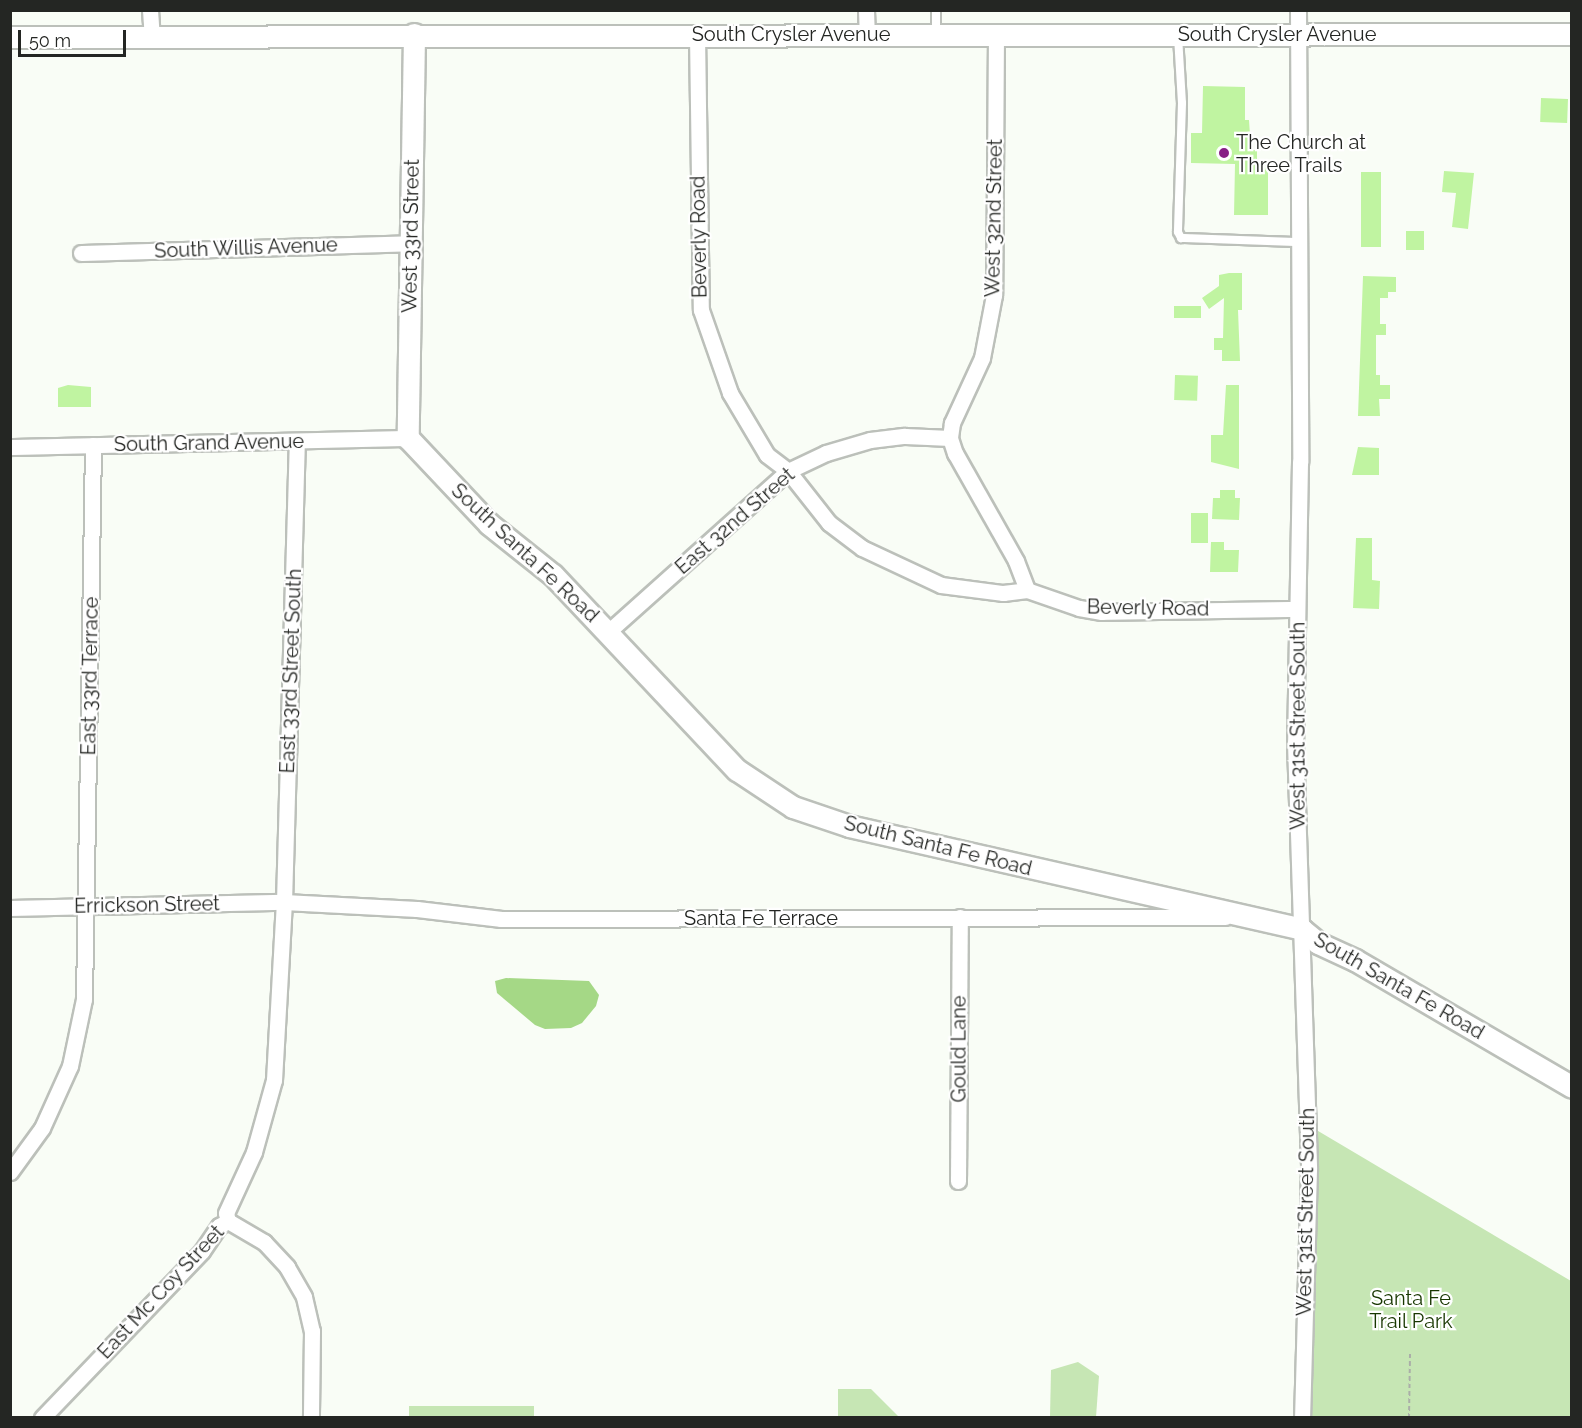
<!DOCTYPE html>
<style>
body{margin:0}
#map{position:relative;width:1582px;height:1428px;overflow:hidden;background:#f9fdf6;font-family:Raleway,sans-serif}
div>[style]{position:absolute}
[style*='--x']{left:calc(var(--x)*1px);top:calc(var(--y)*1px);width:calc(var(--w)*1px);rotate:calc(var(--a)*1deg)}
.green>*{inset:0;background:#c6e6b4;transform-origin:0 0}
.water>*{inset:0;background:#a5d886}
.building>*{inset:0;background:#c0f4a1;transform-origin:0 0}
.path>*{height:2px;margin-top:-1px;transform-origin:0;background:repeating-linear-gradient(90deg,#aaaea8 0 4.5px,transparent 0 7.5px)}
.roads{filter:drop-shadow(2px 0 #bcc0ba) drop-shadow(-2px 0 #bcc0ba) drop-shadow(0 2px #bcc0ba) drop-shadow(0 -2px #bcc0ba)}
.lane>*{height:8px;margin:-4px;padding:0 4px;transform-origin:4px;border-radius:4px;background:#fff}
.street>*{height:15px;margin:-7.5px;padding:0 7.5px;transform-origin:7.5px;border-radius:7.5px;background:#fff}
.secondary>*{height:21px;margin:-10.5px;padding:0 10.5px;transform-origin:10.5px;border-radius:10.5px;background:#fff}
.dots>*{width:16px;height:16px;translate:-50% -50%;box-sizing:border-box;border:3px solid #fff;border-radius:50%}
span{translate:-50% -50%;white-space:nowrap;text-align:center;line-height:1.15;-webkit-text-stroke:4.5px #fff;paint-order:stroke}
.street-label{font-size:20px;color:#242623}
.poi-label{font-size:20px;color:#242623}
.left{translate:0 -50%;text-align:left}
.park-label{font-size:20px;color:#183700}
.frame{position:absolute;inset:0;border:12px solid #242623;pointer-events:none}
.scale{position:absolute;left:18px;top:30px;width:108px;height:27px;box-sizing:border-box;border:3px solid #242623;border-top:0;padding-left:8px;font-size:18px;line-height:21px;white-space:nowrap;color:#242623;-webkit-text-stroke:4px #fff;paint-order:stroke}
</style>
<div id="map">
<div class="green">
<div style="clip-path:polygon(1308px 1125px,1571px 1281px,1571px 1417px,1302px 1418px)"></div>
<div style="clip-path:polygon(1078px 1362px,1099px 1376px,1096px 1417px,1050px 1417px,1051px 1370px)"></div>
<div style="clip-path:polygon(838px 1389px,871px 1389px,899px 1417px,838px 1417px)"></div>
<div style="left:409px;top:1406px;width:125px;height:11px"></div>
</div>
<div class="water">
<div style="clip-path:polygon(506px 978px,589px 981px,599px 995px,596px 1006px,582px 1023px,571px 1028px,545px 1029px,535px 1025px,497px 993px,495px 981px)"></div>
</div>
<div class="building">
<div style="clip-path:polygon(1203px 86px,1245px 87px,1245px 120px,1249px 120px,1251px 150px,1257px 150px,1257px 160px,1268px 160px,1268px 215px,1234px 215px,1235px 164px,1191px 163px,1191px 133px,1202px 133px)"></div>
<div style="left:1541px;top:98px;width:27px;height:24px;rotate:2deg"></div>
<div style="clip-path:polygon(1444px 171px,1474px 173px,1468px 229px,1452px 227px,1456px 193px,1442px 192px)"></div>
<div style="left:1361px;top:172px;width:20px;height:75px"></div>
<div style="left:1406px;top:231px;width:18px;height:19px"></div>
<div style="clip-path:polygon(1229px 273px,1242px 273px,1242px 310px,1238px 310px,1240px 361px,1222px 361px,1222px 350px,1214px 350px,1214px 338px,1223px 338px,1224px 298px,1209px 309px,1202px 298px,1219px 286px,1219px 275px)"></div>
<div style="clip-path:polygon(1363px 276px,1396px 277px,1396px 292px,1388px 292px,1388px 298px,1380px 298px,1380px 324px,1386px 324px,1386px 335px,1376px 335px,1376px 375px,1380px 375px,1380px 385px,1390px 385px,1390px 399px,1379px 399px,1380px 416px,1358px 416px)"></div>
<div style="left:1174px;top:306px;width:27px;height:12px"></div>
<div style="left:1175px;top:375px;width:23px;height:25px;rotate:2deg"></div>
<div style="clip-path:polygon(68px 385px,91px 387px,91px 407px,58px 407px,58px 388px)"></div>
<div style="clip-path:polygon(1226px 385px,1239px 385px,1239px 469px,1211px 462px,1211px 435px,1223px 435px)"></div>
<div style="clip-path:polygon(1358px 447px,1379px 448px,1379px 475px,1352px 475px)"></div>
<div style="clip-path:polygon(1220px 490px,1235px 490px,1235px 498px,1240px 498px,1239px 520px,1212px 519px,1213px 498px,1220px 498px)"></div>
<div style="left:1191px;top:513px;width:17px;height:30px"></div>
<div style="clip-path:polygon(1356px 538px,1372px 538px,1372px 580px,1380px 581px,1379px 609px,1353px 608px)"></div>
<div style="clip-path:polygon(1211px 542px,1224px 542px,1224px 550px,1239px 550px,1238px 572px,1210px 572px)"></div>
</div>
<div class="path">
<div style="--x:1409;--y:1418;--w:64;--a:-89.1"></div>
</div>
<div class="roads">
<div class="lane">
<div style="--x:936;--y:10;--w:23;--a:90"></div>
<div style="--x:1178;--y:36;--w:67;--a:86.6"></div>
<div style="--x:1182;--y:103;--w:129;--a:91.8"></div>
<div style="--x:1178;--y:232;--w:7;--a:63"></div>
<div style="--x:1181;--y:238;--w:117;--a:2"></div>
</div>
<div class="street">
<div style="--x:150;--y:10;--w:27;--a:86"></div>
<div style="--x:866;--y:10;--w:24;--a:88"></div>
<div style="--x:1298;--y:10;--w:452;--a:89.7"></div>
<div style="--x:1300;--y:462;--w:281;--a:91"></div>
<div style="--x:1295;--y:743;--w:426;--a:88.1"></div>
<div style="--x:1309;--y:1169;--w:249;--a:91.6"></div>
<div style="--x:697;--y:34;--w:276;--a:89.2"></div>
<div style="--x:701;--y:310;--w:88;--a:70.7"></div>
<div style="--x:730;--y:393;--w:72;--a:59.2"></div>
<div style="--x:767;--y:455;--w:26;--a:37"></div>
<div style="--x:788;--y:471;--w:66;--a:51.7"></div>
<div style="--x:829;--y:523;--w:41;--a:37.1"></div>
<div style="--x:862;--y:548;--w:87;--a:25.1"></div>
<div style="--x:941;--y:585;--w:63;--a:7.4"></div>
<div style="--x:1003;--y:593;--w:24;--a:-7"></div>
<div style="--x:1027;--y:590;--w:55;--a:19.1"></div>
<div style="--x:1079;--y:608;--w:23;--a:10"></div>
<div style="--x:1102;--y:612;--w:195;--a:-0.9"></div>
<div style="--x:996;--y:34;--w:261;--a:90.4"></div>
<div style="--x:994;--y:295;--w:64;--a:100.8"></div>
<div style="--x:982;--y:358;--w:72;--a:114.8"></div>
<div style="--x:952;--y:423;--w:15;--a:98"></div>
<div style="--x:950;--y:438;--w:16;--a:72"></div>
<div style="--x:955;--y:453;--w:124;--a:60.5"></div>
<div style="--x:1016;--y:561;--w:31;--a:69"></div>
<div style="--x:81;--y:253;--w:330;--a:-1.7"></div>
<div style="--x:10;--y:447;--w:398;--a:-1.3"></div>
<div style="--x:608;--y:632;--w:241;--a:-41.8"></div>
<div style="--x:788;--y:471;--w:42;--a:-25.3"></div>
<div style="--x:826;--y:453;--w:46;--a:-16.5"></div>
<div style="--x:870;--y:440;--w:35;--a:-7"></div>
<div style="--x:905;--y:436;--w:45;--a:2.5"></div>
<div style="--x:10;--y:908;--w:274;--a:-1.3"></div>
<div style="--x:284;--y:902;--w:133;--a:3"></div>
<div style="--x:417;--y:909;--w:85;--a:6.8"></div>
<div style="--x:501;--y:919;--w:724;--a:-0.16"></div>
<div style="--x:10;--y:1172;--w:54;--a:-54"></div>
<div style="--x:42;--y:1128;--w:68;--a:-65.7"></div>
<div style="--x:70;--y:1066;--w:68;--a:-78.2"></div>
<div style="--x:84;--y:999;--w:554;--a:-89.07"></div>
<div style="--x:958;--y:1181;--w:264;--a:-89.6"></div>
<div style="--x:228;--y:1221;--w:8;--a:-104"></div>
<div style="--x:226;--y:1213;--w:67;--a:-65.3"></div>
<div style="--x:254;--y:1152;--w:75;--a:-74.5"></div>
<div style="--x:274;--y:1080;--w:178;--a:-86.8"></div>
<div style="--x:284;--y:902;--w:461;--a:-88.4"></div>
<div style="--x:228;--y:1221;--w:42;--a:30.3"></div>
<div style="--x:264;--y:1242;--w:34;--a:47"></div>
<div style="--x:287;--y:1267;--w:34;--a:60"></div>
<div style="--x:304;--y:1297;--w:35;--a:77"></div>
<div style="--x:312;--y:1331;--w:87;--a:90.7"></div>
<div style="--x:42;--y:1418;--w:231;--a:-46.2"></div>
<div style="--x:202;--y:1251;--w:30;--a:-56"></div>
<div style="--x:219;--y:1226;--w:10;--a:-29"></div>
</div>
<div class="secondary">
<div style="--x:414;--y:34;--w:404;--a:90.9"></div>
<div style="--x:408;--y:438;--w:118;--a:46.7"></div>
<div style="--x:489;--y:524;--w:82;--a:38.6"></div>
<div style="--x:553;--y:575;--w:268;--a:46.7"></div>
<div style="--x:737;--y:770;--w:67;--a:33.5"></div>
<div style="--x:793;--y:807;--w:59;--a:18.7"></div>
<div style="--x:849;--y:826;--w:464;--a:12.8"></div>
<div style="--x:1301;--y:929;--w:22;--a:39"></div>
<div style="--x:1318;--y:943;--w:41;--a:24.7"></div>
<div style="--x:1355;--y:960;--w:251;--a:30.3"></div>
<div style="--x:10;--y:37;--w:1562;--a:-0.11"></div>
</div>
</div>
<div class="dots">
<div style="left:1224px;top:153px;background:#871e85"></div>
</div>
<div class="street-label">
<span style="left:791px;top:34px">South Crysler Avenue</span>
<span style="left:1277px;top:34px">South Crysler Avenue</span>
<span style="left:994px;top:218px;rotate:-89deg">West 32nd Street</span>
<span style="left:411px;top:236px;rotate:-89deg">West 33rd Street</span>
<span style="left:699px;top:237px;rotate:-91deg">Beverly Road</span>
<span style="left:246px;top:248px;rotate:-2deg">South Willis Avenue</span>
<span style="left:209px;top:443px;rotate:-1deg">South Grand Avenue</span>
<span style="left:735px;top:521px;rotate:-41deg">East 32nd Street</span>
<span style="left:525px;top:553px;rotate:43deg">South Santa Fe Road</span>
<span style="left:1148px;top:608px;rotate:1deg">Beverly Road</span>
<span style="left:291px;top:671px;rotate:-88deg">East 33rd Street South</span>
<span style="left:90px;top:676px;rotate:-89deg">East 33rd Terrace</span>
<span style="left:1298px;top:726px;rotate:-90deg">West 31st Street South</span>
<span style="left:938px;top:846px;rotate:14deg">South Santa Fe Road</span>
<span style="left:147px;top:905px;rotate:-1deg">Errickson Street</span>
<span style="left:761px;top:918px">Santa Fe Terrace</span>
<span style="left:1399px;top:986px;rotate:30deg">South Santa Fe Road</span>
<span style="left:959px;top:1049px;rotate:-90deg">Gould Lane</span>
<span style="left:1306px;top:1212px;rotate:-89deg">West 31st Street South</span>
<span style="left:161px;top:1292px;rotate:-47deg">East Mc Coy Street</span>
</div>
<div class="poi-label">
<span class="left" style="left:1236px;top:154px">The Church at<br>Three Trails</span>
</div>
<div class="park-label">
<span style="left:1411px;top:1310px">Santa Fe<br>Trail Park</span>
</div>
<div class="frame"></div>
<div class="scale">50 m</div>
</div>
